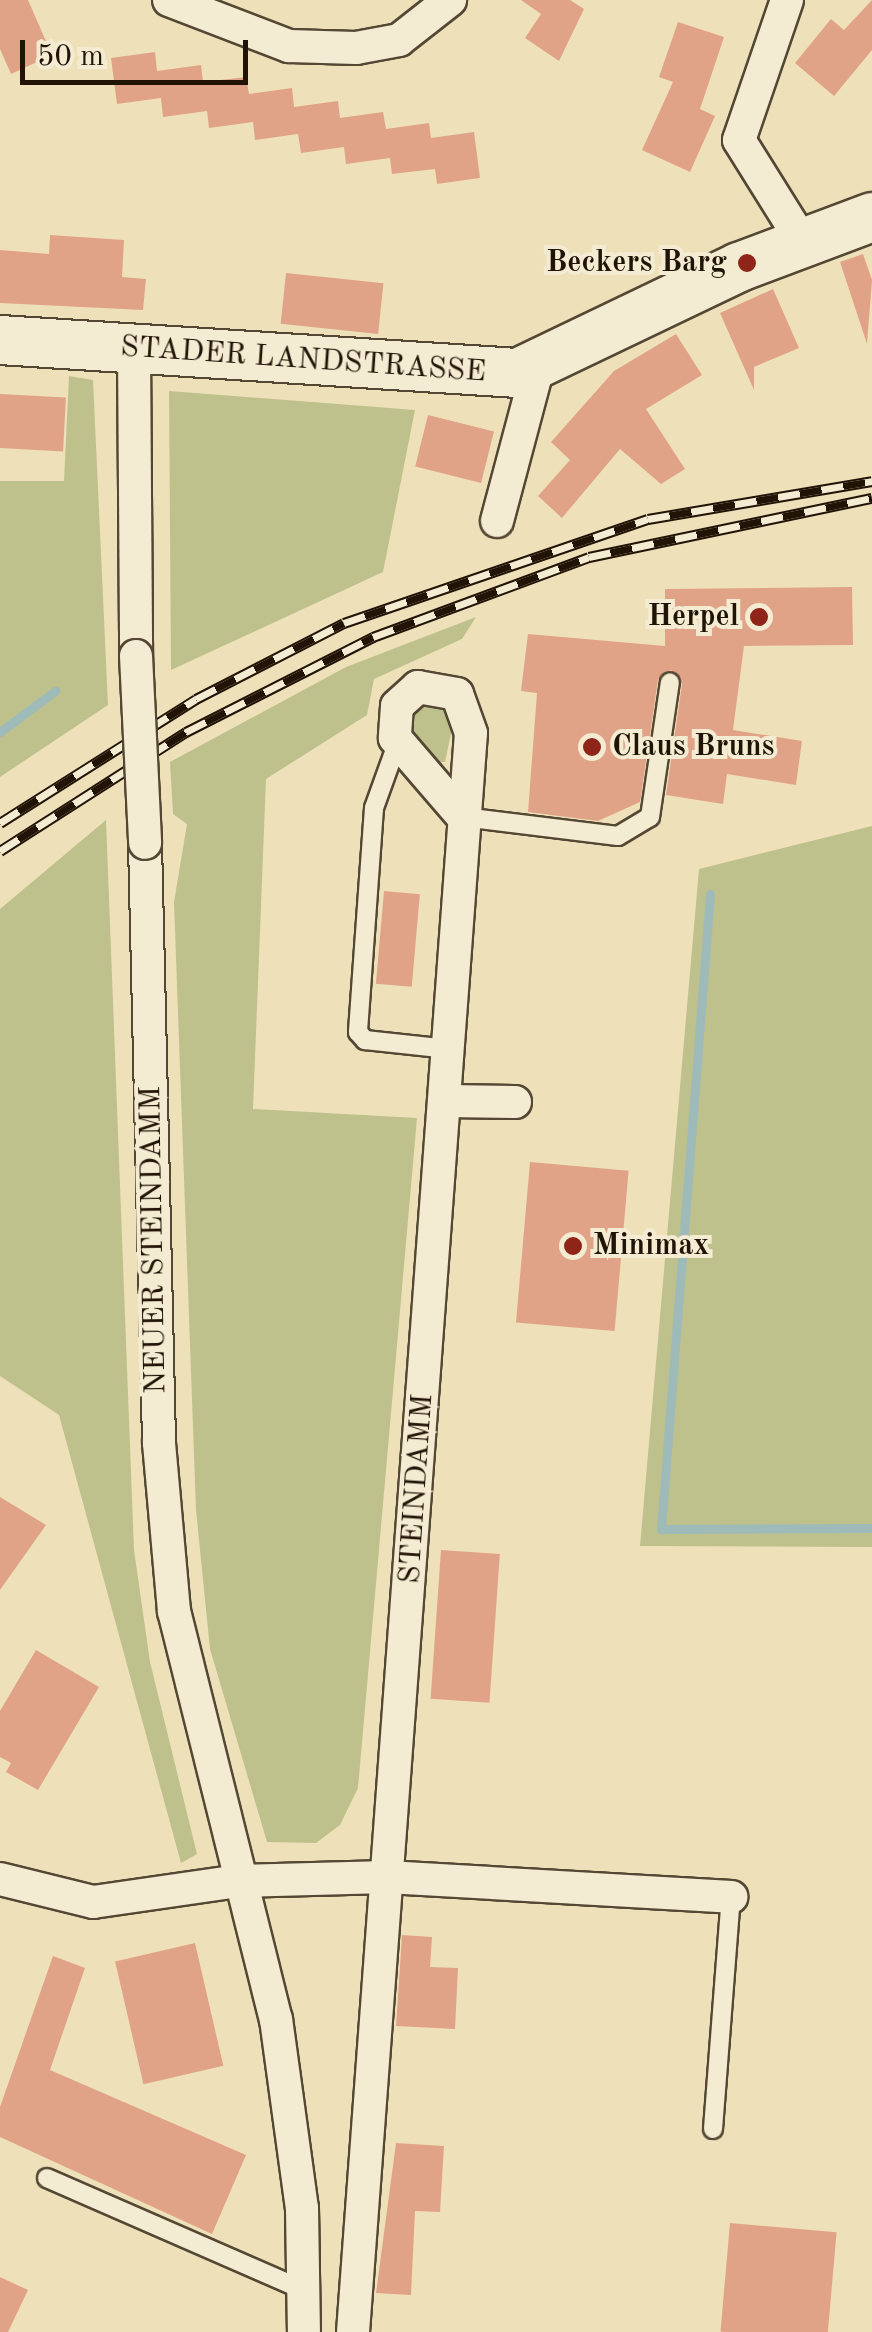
<!DOCTYPE html>
<style>
body{margin:0}
#map{position:relative;width:872px;height:2332px;overflow:hidden;background:#eee1ba;font-family:"Old Standard TT",serif}
div>[style]{position:absolute}
[style*='--x']{left:calc(var(--x)*1px);top:calc(var(--y)*1px);width:calc(var(--w)*1px);rotate:calc(var(--a)*1deg)}
.green>*{inset:0;background:#bec18c}
.stream>*{height:9px;margin:-4.5px;padding:0 4.5px;transform-origin:4.5px;border-radius:4.5px;background:#9ebbba}
.building>*{inset:0;background:#e1a387;transform-origin:0 0}
.roads{filter:drop-shadow(2px 0 #544734) drop-shadow(-2px 0 #544734) drop-shadow(0 2px #544734) drop-shadow(0 -2px #544734)}
.lane>*{height:18px;margin:-9px;padding:0 9px;transform-origin:9px;border-radius:9px;background:#f4ecd2}
.street>*{height:32px;margin:-16px;padding:0 16px;transform-origin:16px;border-radius:16px;background:#f4ecd2}
.secondary>*{height:48px;margin:-24px;padding:0 24px;transform-origin:24px;border-radius:24px;background:#f4ecd2}
.rail>*{height:11px;margin-top:-5.5px;transform-origin:0;background:repeating-linear-gradient(90deg,#f4ecd2 0 22px,#211407 0 44px);box-sizing:border-box;border-block:2px solid #211407}
.bridges{filter:drop-shadow(2px 0 #544734) drop-shadow(-2px 0 #544734) drop-shadow(0 2px #544734) drop-shadow(0 -2px #544734)}
.street-bridge>*{height:32px;margin:-16px;padding:0 16px;transform-origin:16px;border-radius:16px;background:#f4ecd2}
.dots>*{width:28px;height:28px;translate:-50% -50%;box-sizing:border-box;border:5px solid #f4ecd2;border-radius:50%}
span{translate:-50% -50%;white-space:nowrap;text-align:center;line-height:1.15;-webkit-text-stroke:8px #f4ecd2;paint-order:stroke}
.poi-label{font-size:30px;color:#211407;font-weight:700}
.right{translate:-100% -50%;text-align:right}
.left{translate:0 -50%;text-align:left}
.street-label{font-size:30px;color:#211407}
.scale{position:absolute;left:20px;top:40px;width:228px;height:45px;box-sizing:border-box;border:5px solid #211407;border-top:0;padding-left:12px;font-size:30px;line-height:35px;white-space:nowrap;color:#211407;-webkit-text-stroke:8px #f4ecd2;paint-order:stroke}
</style>
<div id="map">
<div class="green">
<div style="clip-path:polygon(69px 376px,93px 380px,108px 705px,0 777px,0 481px,64px 481px)"></div>
<div style="clip-path:polygon(169px 391px,415px 410px,383px 572px,171px 670px)"></div>
<div style="clip-path:polygon(476px 617px,462px 639px,374px 679px,367px 715px,266px 779px,253px 1109px,417px 1118px,358px 1788px,340px 1825px,316px 1843px,267px 1842px,210px 1649px,196px 1510px,174px 902px,187px 824px,173px 814px,170px 762px,346px 667px)"></div>
<div style="clip-path:polygon(417px 704px,444px 704px,454px 719px,445px 762px,434px 762px,408px 730px)"></div>
<div style="clip-path:polygon(106px 820px,134px 1550px,150px 1662px,197px 1854px,181px 1863px,59px 1415px,0 1376px,0 909px)"></div>
<div style="clip-path:polygon(872px 826px,872px 1547px,640px 1546px,699px 869px)"></div>
</div>
<div class="stream">
<div style="--x:0;--y:732;--w:69;--a:-36.7"></div>
<div style="--x:710;--y:894;--w:637;--a:94.41"></div>
<div style="--x:661;--y:1529;--w:211;--a:-0.3"></div>
</div>
<div class="building">
<div style="clip-path:polygon(0 0,28px 0,52px 55px,11px 74px,0 49px)"></div>
<div style="clip-path:polygon(521px 0,570px 0,584px 9px,559px 61px,525px 38px,541px 14px)"></div>
<div style="clip-path:polygon(872px 0,872px 50px,834px 96px,795px 63px,831px 19px,844px 30px)"></div>
<div style="clip-path:polygon(678px 22px,724px 37px,700px 109px,715px 116px,690px 172px,642px 150px,673px 82px,659px 77px)"></div>
<div style="clip-path:polygon(155px 52px,157px 71px,201px 65px,203px 82px,246px 77px,249px 94px,292px 88px,294px 107px,338px 101px,340px 118px,383px 112px,386px 129px,429px 123px,431px 138px,474px 132px,480px 178px,437px 184px,435px 169px,392px 174px,390px 158px,346px 164px,344px 147px,301px 153px,298px 134px,255px 140px,253px 122px,209px 128px,207px 111px,163px 117px,161px 98px,117px 104px,111px 58px)"></div>
<div style="clip-path:polygon(50px 235px,124px 240px,122px 277px,146px 279px,143px 310px,0 303px,0 250px,49px 254px)"></div>
<div style="clip-path:polygon(863px 254px,872px 280px,867px 344px,840px 262px)"></div>
<div style="left:286px;top:273px;width:98px;height:51px;rotate:6deg"></div>
<div style="clip-path:polygon(773px 289px,799px 348px,754px 367px,754px 390px,720px 313px)"></div>
<div style="clip-path:polygon(676px 334px,702px 375px,646px 409px,685px 469px,661px 484px,620px 449px,562px 518px,538px 496px,570px 460px,551px 442px,614px 371px)"></div>
<div style="left:0;top:394px;width:66px;height:54px;rotate:3deg"></div>
<div style="left:428px;top:415px;width:68px;height:53px;rotate:14deg"></div>
<div style="clip-path:polygon(852px 587px,853px 645px,744px 646px,733px 730px,802px 741px,796px 785px,727px 774px,723px 804px,666px 795px,682px 684px,671px 670px,658px 680px,640px 802px,598px 821px,528px 812px,537px 693px,521px 691px,528px 634px,665px 646px,665px 589px)"></div>
<div style="left:384px;top:891px;width:36px;height:93px;rotate:5deg"></div>
<div style="left:530px;top:1162px;width:99px;height:161px;rotate:5deg"></div>
<div style="clip-path:polygon(0 1497px,46px 1525px,0 1590px)"></div>
<div style="left:441px;top:1550px;width:59px;height:149px;rotate:4deg"></div>
<div style="clip-path:polygon(36px 1650px,99px 1687px,38px 1790px,6px 1772px,11px 1763px,0 1757px,0 1711px)"></div>
<div style="clip-path:polygon(402px 1935px,432px 1937px,430px 1967px,458px 1968px,455px 2029px,396px 2026px)"></div>
<div style="left:195px;top:1943px;width:126px;height:82px;rotate:77deg"></div>
<div style="clip-path:polygon(53px 1956px,85px 1968px,50px 2070px,246px 2155px,212px 2234px,0 2137px,0 2107px)"></div>
<div style="clip-path:polygon(396px 2143px,444px 2146px,440px 2212px,415px 2211px,411px 2295px,376px 2293px)"></div>
<div style="left:730px;top:2223px;width:107px;height:109px;rotate:5deg"></div>
<div style="clip-path:polygon(0 2277px,28px 2290px,8px 2332px,0 2332px)"></div>
</div>
<div class="roads">
<div class="lane">
<div style="--x:397;--y:744;--w:68;--a:109.8"></div>
<div style="--x:374;--y:808;--w:225;--a:94.1"></div>
<div style="--x:358;--y:1032;--w:11;--a:49"></div>
<div style="--x:365;--y:1040;--w:84;--a:6.1"></div>
<div style="--x:463;--y:817;--w:156;--a:7"></div>
<div style="--x:618;--y:836;--w:37;--a:-31"></div>
<div style="--x:650;--y:817;--w:136;--a:-81.6"></div>
<div style="--x:713;--y:2129;--w:233;--a:-85.6"></div>
<div style="--x:47;--y:2178;--w:279;--a:23.6"></div>
</div>
<div class="street">
<div style="--x:169;--y:0;--w:129;--a:21"></div>
<div style="--x:289;--y:46;--w:67;--a:1.7"></div>
<div style="--x:356;--y:48;--w:44;--a:-10.5"></div>
<div style="--x:399;--y:40;--w:65;--a:-38.1"></div>
<div style="--x:787;--y:0;--w:148;--a:108.9"></div>
<div style="--x:739;--y:140;--w:119;--a:58"></div>
<div style="--x:134;--y:348;--w:308;--a:89.6"></div>
<div style="--x:497;--y:521;--w:159;--a:-75.1"></div>
<div style="--x:145;--y:843;--w:600;--a:88.66"></div>
<div style="--x:159;--y:1443;--w:169;--a:84.9"></div>
<div style="--x:174;--y:1611;--w:421;--a:76"></div>
<div style="--x:276;--y:2019;--w:191;--a:82.2"></div>
<div style="--x:302;--y:2208;--w:124;--a:89.1"></div>
<div style="--x:446;--y:1101;--w:69;--a:0.8"></div>
<div style="--x:0;--y:1879;--w:96;--a:13.9"></div>
<div style="--x:93;--y:1902;--w:147;--a:-8.2"></div>
<div style="--x:238;--y:1881;--w:149;--a:-1.5"></div>
<div style="--x:387;--y:1877;--w:345;--a:3.3"></div>
<div style="--x:353;--y:2332;--w:1603;--a:-85.78"></div>
<div style="--x:471;--y:733;--w:41;--a:-109.7"></div>
<div style="--x:457;--y:694;--w:40;--a:-170"></div>
<div style="--x:418;--y:687;--w:28;--a:138"></div>
<div style="--x:397;--y:706;--w:32;--a:94"></div>
<div style="--x:395;--y:738;--w:104;--a:49.3"></div>
</div>
<div class="secondary">
<div style="--x:0;--y:340;--w:519;--a:3.65"></div>
<div style="--x:518;--y:373;--w:245;--a:-25.6"></div>
<div style="--x:739;--y:267;--w:142;--a:-20.6"></div>
</div>
</div>
<div class="rail">
<div style="--x:0;--y:823;--w:232;--a:-32.3"></div>
<div style="--x:196;--y:699;--w:166;--a:-27.2"></div>
<div style="--x:344;--y:623;--w:321;--a:-18.9"></div>
<div style="--x:648;--y:519;--w:227;--a:-9.6"></div>
<div style="--x:0;--y:851;--w:221;--a:-32.6"></div>
<div style="--x:186;--y:732;--w:210;--a:-26.9"></div>
<div style="--x:373;--y:637;--w:230;--a:-20.3"></div>
<div style="--x:589;--y:557;--w:289;--a:-11.8"></div>
</div>
<div class="bridges">
<div class="street-bridge">
<div style="--x:136;--y:656;--w:187;--a:87.2"></div>
</div>
</div>
<div class="dots">
<div style="left:747px;top:263px;background:#8f2418"></div>
<div style="left:759px;top:617px;background:#8f2418"></div>
<div style="left:592px;top:747px;background:#8f2418"></div>
<div style="left:573px;top:1246px;background:#8f2418"></div>
</div>
<div class="poi-label">
<span class="right" style="left:727px;top:263px">Beckers Barg</span>
<span class="right" style="left:739px;top:617px">Herpel</span>
<span class="left" style="left:612px;top:747px">Claus Bruns</span>
<span class="left" style="left:593px;top:1246px">Minimax</span>
</div>
<div class="street-label">
<span style="left:303px;top:360px;rotate:4deg">STADER LANDSTRASSE</span>
<span style="left:154px;top:1240px;rotate:-91deg">NEUER STEINDAMM</span>
<span style="left:417px;top:1489px;rotate:-86deg">STEINDAMM</span>
</div>
<div class="scale">50 m</div>
</div>
